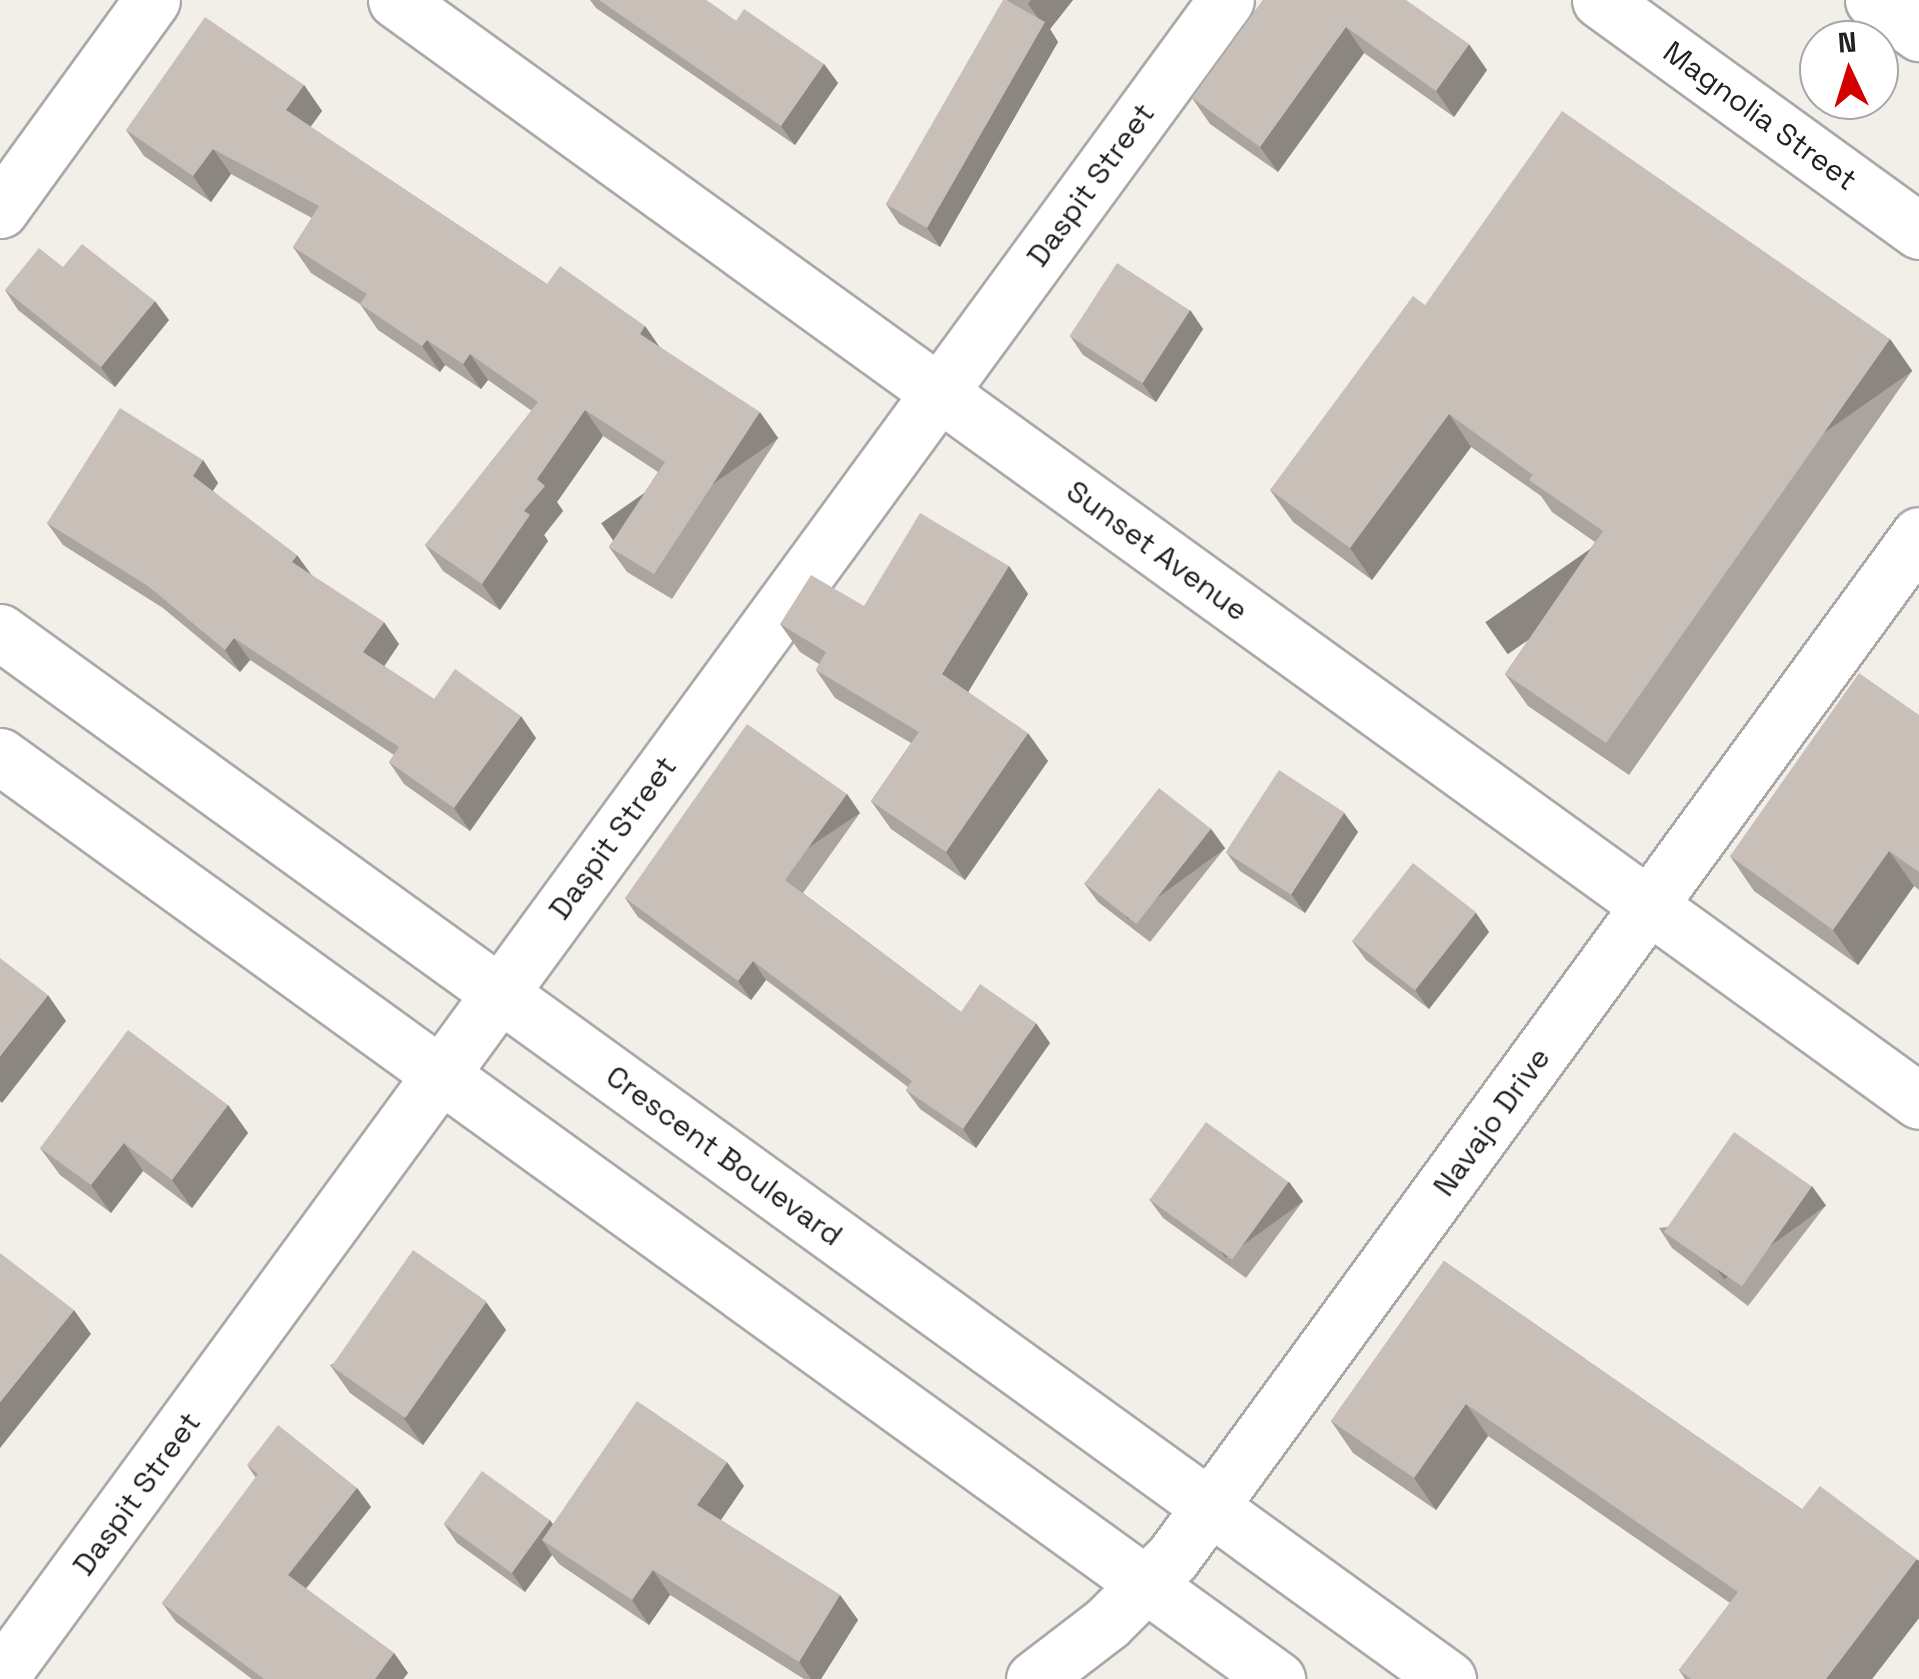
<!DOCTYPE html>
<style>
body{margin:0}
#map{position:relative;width:1919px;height:1679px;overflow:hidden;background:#f2efe9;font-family:"Space Grotesk",sans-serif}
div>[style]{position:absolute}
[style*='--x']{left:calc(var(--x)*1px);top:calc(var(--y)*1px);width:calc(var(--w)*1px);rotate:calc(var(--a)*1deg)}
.roads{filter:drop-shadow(2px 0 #a9a9a9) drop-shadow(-2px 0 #a9a9a9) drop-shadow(0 2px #a9a9a9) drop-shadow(0 -2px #a9a9a9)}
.street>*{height:55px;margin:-27.5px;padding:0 27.5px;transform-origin:27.5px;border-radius:27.5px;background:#fff}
.wall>*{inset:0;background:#aba49e}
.shaded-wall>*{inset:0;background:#8b8681;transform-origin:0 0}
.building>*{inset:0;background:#c7bfb8;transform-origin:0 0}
span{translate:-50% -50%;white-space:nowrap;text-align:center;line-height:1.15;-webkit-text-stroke:8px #fff;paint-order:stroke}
.street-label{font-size:30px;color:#222}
.north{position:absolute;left:1799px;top:20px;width:100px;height:100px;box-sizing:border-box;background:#fff;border:2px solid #a7a7a7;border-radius:50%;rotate:356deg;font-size:28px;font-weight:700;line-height:40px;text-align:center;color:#222}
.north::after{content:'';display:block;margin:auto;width:35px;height:45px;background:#d40000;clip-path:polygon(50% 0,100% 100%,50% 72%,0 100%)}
</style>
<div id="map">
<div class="roads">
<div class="street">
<div style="--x:396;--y:0;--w:1879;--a:35.86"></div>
<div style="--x:1600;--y:0;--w:394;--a:35.9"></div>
<div style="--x:1873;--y:0;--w:57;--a:35.7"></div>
<div style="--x:0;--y:210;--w:259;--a:-54.1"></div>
<div style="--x:0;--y:632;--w:1787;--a:35.87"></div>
<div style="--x:0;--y:756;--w:1576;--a:35.86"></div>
<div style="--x:0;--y:1677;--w:2077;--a:-53.83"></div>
<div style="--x:1034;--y:1679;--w:92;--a:-37.5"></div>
<div style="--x:1107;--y:1623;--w:93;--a:-45"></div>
<div style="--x:1173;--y:1557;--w:1265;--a:-53.87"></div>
</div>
</div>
<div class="wall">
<div style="clip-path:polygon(590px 0,706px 0,736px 21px,824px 64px,838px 83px,795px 145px,596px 8px)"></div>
<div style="clip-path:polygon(1007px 0,1073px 0,1050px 29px,1058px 42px,940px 247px,899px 224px,886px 204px)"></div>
<div style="clip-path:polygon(1263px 0,1487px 70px,1454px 117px,1364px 53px,1278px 172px,1210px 124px,1192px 98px)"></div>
<div style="clip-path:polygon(304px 85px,322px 111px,310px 127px,547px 284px,645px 326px,659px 346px,778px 438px,672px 599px,627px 572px,609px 547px,658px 472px,603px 436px,557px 502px,563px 511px,544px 535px,548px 541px,500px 610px,443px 571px,425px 545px,532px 411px,488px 380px,481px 389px,445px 365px,440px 372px,378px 330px,360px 304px,311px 273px,293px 247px,312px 218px,231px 174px,211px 202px,144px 156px,126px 130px)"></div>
<div style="clip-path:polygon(63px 267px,169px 320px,115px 387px,18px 310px,5px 290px)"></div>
<div style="clip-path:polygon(1425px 305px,1890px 339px,1912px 371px,1629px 775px,1528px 706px,1505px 674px,1595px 542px,1552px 512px,1541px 496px,1471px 447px,1372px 580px,1293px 522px,1270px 490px)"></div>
<div style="clip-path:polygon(1190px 310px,1203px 329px,1156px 402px,1083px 355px,1070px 336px)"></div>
<div style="clip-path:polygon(203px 460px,218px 483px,213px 491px,310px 574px,399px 644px,384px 666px,434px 699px,536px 738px,470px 831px,404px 784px,389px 762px,394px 755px,250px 660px,240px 672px,163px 608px,63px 545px,47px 523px)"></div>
<div style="clip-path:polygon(1009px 566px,1028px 594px,968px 692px,1048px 761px,965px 880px,891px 829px,871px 801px,911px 743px,835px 698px,816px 670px,819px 664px,800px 652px,780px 624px,864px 606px)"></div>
<div style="clip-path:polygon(1919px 715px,1919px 890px,1914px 886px,1858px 965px,1754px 891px,1730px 856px)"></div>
<div style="clip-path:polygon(847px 794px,860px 813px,803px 893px,961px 1012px,1050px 1043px,976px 1148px,920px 1109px,906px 1090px,908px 1087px,766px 980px,751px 1000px,638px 917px,625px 898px)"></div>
<div style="clip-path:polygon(1344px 813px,1358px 832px,1305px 913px,1240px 871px,1226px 852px)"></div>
<div style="clip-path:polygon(1211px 829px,1225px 848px,1150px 942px,1098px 902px,1084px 883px)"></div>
<div style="clip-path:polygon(1476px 913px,1489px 932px,1429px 1009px,1366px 960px,1352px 941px)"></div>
<div style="clip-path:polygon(228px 1105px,248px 1133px,192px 1208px,143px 1171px,111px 1213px,60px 1175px,40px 1148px)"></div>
<div style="clip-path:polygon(1289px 1182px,1303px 1201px,1246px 1278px,1163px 1218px,1149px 1199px)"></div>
<div style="clip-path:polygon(1826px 1205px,1748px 1306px,1672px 1248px,1659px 1228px)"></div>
<div style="clip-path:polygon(1444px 1261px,1802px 1509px,1919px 1561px,1919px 1618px,1872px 1679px,1685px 1679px,1679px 1670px,1730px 1603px,1488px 1436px,1436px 1510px,1353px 1453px,1331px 1421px)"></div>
<div style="clip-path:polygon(486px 1302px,506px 1330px,423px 1445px,350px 1393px,330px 1365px)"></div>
<div style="clip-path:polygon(247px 1465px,357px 1488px,371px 1507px,306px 1589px,394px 1653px,408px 1673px,403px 1679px,252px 1679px,176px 1622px,162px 1603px,256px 1478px)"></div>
<div style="clip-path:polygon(744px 1486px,721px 1520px,840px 1595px,858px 1620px,821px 1679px,804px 1679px,670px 1595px,649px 1625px,559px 1564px,552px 1555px,525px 1592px,457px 1543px,444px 1524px,550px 1520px,552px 1524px)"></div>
</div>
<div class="shaded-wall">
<div style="clip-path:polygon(1031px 0,1073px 0,1050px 29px,1058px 42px,940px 247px,927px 228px,1043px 25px,1028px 4px)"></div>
<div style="clip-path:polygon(1346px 27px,1364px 53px,1278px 172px,1260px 147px)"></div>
<div style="clip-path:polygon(1469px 44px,1487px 70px,1454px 117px,1436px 91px)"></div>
<div style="clip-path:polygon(824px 64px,838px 83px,795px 145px,781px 126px)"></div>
<div style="clip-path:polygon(304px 85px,322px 111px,304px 136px,286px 110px)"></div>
<div style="clip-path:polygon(213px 149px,231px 174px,211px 202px,193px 176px)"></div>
<div style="clip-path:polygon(155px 301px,169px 320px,115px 387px,101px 367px)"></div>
<div style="clip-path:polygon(1190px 310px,1203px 329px,1156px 402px,1142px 383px)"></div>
<div style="clip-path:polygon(645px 326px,663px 352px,640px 334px)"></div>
<div style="left:1890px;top:339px;width:39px;height:494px;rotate:55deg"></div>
<div style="clip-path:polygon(427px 340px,445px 365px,440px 372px,422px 346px)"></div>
<div style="clip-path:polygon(470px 354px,488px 380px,481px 389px,463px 364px)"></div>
<div style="clip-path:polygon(585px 410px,603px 436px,557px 502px,563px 511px,544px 535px,548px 541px,500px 610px,482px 584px,524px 511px,537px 479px)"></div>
<div style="left:760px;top:412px;width:32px;height:194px;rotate:55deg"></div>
<div style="clip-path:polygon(1449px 414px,1471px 447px,1372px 580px,1350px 548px)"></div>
<div style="clip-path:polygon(203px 460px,218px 483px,208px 498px,193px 476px)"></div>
<div style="clip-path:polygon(297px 555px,313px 577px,292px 562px)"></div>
<div style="clip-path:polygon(1009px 566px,1028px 594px,962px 702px,942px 674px)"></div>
<div style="clip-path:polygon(384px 622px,399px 644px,379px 674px,363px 652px)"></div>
<div style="clip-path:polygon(234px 638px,250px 660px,240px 672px,225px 650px)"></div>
<div style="clip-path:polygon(521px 716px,536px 738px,470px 831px,454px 808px)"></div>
<div style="clip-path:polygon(1028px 733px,1048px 761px,965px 880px,946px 852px)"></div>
<div style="left:847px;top:794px;width:23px;height:106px;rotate:56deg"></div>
<div style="clip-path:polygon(1344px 813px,1358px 832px,1305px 913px,1291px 894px)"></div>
<div style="left:1211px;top:829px;width:24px;height:120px;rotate:54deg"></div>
<div style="clip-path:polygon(1889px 851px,1914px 886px,1858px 965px,1833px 930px)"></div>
<div style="clip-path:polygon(1476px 913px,1489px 932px,1429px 1009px,1415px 990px)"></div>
<div style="clip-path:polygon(753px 961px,766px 980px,751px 1000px,738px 981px)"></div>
<div style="clip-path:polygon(48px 995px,66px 1021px,2px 1103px,0 1101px,0 1056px)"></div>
<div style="clip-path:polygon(1036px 1023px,1050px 1043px,976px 1148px,963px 1129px)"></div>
<div style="clip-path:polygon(228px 1105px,248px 1133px,192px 1208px,172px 1180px)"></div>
<div style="clip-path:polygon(124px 1143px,143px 1171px,111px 1213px,91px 1185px)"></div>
<div style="left:1289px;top:1182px;width:24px;height:96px;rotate:54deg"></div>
<div style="left:1812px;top:1186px;width:24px;height:126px;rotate:54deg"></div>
<div style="clip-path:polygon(486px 1302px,506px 1330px,423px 1445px,403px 1417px)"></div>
<div style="clip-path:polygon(74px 1310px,91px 1334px,0 1448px,0 1402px)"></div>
<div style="clip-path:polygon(1466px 1404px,1488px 1436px,1436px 1510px,1414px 1478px)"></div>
<div style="clip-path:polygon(727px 1462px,744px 1486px,714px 1530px,697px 1505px)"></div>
<div style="clip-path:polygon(357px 1488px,371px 1507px,301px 1594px,288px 1575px)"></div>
<div style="clip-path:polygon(550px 1520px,563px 1539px,542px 1540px,552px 1555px,525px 1592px,512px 1573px)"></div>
<div style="clip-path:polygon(1917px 1559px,1919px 1561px,1919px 1618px,1872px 1679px,1826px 1679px)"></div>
<div style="clip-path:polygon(653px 1570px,670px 1595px,649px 1625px,632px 1600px)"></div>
<div style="clip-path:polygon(840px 1595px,858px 1620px,821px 1679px,811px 1679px,799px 1662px)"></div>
<div style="clip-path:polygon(394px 1653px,408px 1673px,403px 1679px,375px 1679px)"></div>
</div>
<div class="building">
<div style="clip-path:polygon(599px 0,706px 0,736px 21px,744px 9px,824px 64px,781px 126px)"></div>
<div style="clip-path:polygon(1003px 0,1006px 0,1045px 22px,927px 228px,886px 204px)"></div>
<div style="clip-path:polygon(1263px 0,1406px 0,1469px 44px,1436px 91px,1346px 27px,1260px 147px,1192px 98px)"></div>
<div style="clip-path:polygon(205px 17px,304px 85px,286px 110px,547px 284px,560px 266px,645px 326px,640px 334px,760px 412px,654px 574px,609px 547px,665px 462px,585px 410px,537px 479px,545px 486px,524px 511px,530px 515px,482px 584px,425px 545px,538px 402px,470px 354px,463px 364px,427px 340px,422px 346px,360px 304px,367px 294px,293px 247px,319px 206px,213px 149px,193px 176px,126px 130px)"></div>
<div style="clip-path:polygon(1562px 111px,1890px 339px,1606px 743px,1505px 674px,1603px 531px,1529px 480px,1533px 475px,1449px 414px,1350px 548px,1270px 490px,1413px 296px,1425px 305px)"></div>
<div style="clip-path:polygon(82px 244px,155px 301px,101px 367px,5px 290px,39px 248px,63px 267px)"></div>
<div style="left:1117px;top:263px;width:87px;height:87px;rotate:33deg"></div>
<div style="clip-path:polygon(120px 408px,203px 460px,193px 476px,297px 555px,292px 562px,384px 622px,363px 652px,434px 699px,455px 669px,521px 716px,454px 808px,389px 762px,399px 747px,234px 638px,225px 650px,148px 586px,47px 523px)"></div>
<div style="clip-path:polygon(920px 513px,1009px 566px,942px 674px,1028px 733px,946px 852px,871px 801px,919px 732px,816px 670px,826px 652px,780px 624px,811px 575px,864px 606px)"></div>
<div style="clip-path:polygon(1859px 673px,1919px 715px,1919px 872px,1889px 851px,1833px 930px,1730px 856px)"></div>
<div style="clip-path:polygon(747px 724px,847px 794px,785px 880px,961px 1012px,980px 984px,1036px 1023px,963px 1129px,906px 1090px,912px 1081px,753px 961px,738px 981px,625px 898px)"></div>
<div style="left:1279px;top:770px;width:78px;height:98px;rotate:33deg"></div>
<div style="left:1159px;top:788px;width:66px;height:121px;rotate:38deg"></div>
<div style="left:1413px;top:863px;width:80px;height:99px;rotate:38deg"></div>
<div style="clip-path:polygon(0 958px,48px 995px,0 1056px)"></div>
<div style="clip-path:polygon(128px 1030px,228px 1105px,172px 1180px,124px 1143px,91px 1185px,40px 1148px)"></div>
<div style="left:1206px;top:1122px;width:102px;height:96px;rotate:36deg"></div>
<div style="left:1734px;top:1132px;width:95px;height:122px;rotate:35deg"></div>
<div style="left:413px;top:1250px;width:90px;height:142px;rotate:35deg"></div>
<div style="clip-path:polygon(0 1253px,74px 1310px,0 1402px)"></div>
<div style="clip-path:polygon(1444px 1261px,1802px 1509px,1820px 1486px,1917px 1559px,1826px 1679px,1691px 1679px,1679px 1670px,1738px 1592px,1466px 1404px,1414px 1478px,1331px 1421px)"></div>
<div style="clip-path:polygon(637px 1401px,727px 1462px,697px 1505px,840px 1595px,799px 1662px,653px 1570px,632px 1600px,542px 1540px)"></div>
<div style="clip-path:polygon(278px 1425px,357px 1488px,288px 1575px,394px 1653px,375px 1679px,264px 1679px,162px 1603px,258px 1474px,247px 1465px)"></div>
<div style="left:482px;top:1471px;width:84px;height:65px;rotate:36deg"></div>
</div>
<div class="street-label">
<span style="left:1760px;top:116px;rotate:36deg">Magnolia Street</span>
<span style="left:1091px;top:185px;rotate:-54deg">Daspit Street</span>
<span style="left:1157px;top:551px;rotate:36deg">Sunset Avenue</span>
<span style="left:613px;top:838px;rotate:-54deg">Daspit Street</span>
<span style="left:1492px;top:1122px;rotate:-54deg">Navajo Drive</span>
<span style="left:724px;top:1156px;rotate:36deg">Crescent Boulevard</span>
<span style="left:137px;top:1494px;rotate:-54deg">Daspit Street</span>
</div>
<div class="north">N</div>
</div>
